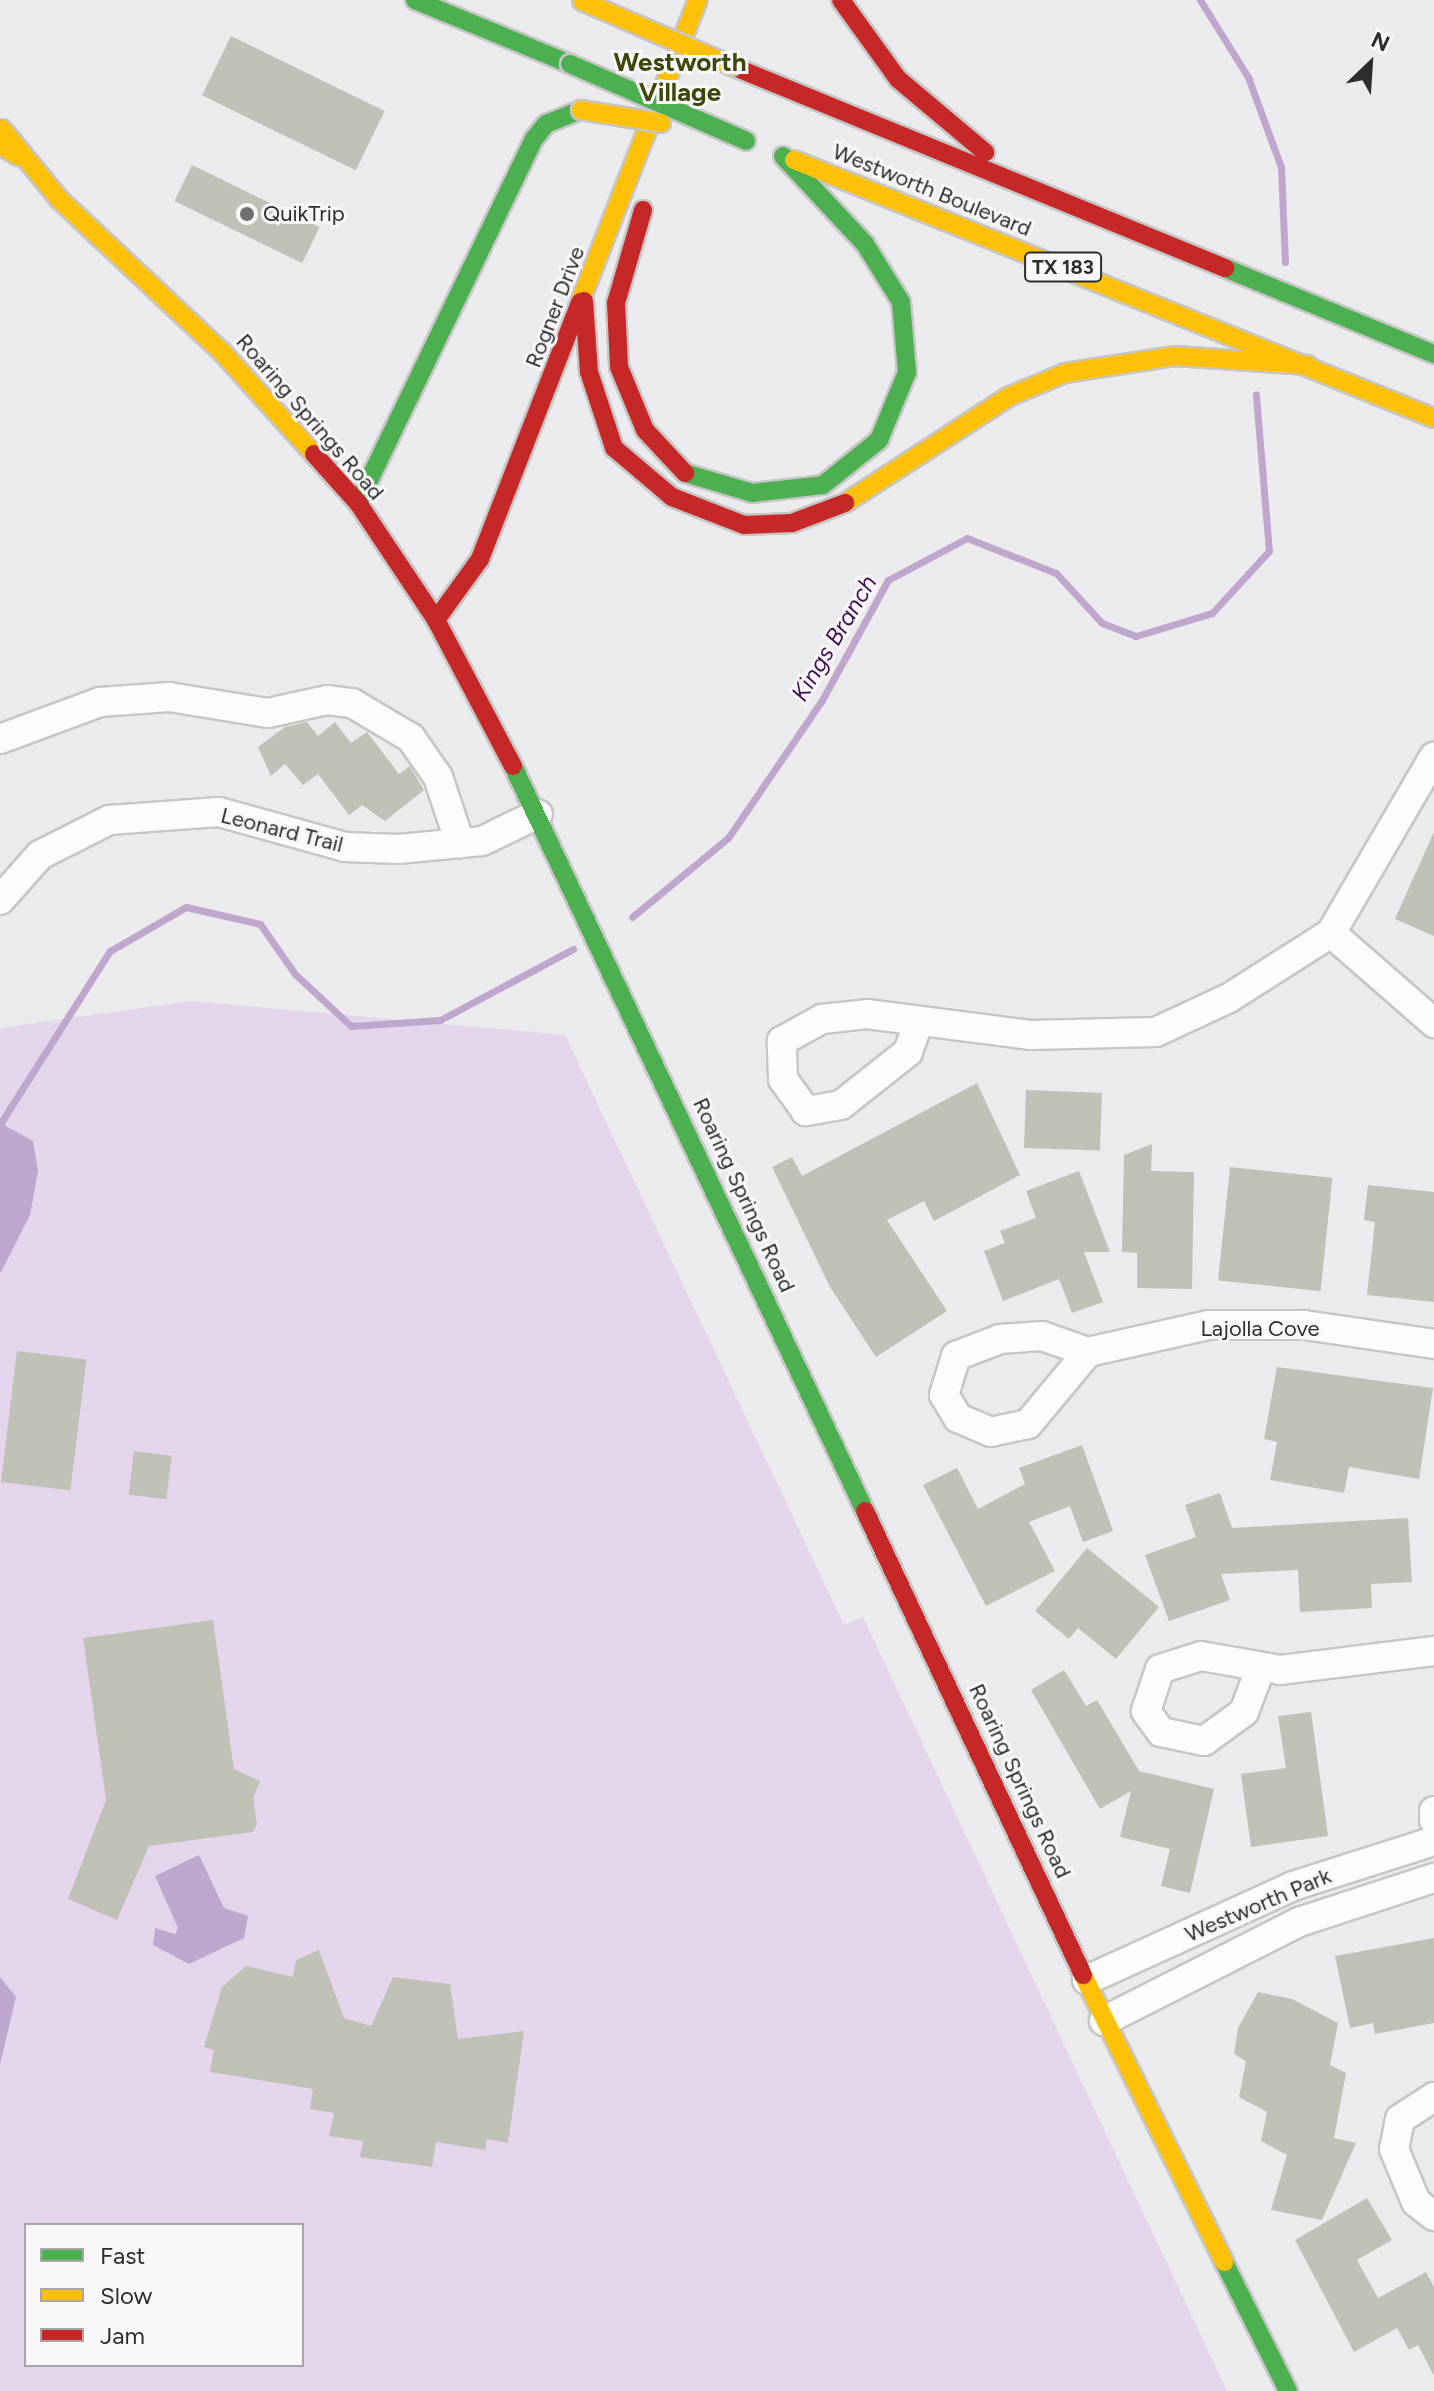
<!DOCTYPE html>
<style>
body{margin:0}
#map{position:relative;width:1434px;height:2391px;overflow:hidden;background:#ebeaec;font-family:Figtree,sans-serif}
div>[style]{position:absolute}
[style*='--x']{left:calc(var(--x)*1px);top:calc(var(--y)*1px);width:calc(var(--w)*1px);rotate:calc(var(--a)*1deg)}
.green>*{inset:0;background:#e4d5ed}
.water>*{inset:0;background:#bea6cd}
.stream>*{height:7px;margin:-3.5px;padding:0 3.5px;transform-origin:3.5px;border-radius:3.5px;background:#bea6cd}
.building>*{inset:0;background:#c0c1b6;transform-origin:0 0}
.roads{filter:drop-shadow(2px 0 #c7c6c7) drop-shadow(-2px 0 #c7c6c7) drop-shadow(0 2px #c7c6c7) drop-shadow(0 -2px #c7c6c7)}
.street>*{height:28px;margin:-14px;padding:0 14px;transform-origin:14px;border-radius:14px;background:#fcfcfc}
.fast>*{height:18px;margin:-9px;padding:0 9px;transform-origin:9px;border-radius:9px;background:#4caf50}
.slow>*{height:18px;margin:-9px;padding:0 9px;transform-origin:9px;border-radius:9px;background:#ffc107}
.jam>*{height:18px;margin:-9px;padding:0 9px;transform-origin:9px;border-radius:9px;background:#c62828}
.bridges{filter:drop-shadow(2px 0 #c6c6c6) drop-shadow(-2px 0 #c6c6c6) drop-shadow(0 2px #c6c6c6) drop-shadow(0 -2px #c6c6c6)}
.fast-bridge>*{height:18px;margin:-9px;padding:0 9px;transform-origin:9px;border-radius:9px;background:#4caf50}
.slow-bridge>*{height:18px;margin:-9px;padding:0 9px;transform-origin:9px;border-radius:9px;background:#ffc107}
.dots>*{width:22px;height:22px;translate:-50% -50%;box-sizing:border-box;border:4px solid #f9f7fa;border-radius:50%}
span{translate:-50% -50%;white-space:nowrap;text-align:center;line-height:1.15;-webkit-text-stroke:6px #f9f7fa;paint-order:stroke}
.shield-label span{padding:2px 6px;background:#f9f7fa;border:2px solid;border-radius:6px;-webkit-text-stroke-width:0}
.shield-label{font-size:20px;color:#2e2d2e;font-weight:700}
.street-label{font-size:22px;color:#2e2d2e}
.poi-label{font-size:22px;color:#2e2d2e}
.left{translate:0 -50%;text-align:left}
.water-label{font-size:24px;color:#411456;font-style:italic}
.quarter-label{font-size:26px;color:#3e4609;font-weight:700}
.legend{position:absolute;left:24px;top:2223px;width:280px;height:144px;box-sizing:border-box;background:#f9f7fa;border:2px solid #a8a6a8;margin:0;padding:10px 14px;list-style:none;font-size:24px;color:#2e2d2e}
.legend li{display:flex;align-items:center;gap:16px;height:40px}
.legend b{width:40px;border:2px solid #a8a6a8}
.north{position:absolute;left:1330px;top:24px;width:80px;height:80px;-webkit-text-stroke:6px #f9f7fa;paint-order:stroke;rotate:25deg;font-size:22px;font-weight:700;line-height:32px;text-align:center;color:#2e2d2e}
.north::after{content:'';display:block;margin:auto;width:28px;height:36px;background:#2e2d2e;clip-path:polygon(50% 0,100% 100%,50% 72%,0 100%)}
</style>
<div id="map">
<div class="green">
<div style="clip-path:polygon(evenodd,191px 1001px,565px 1035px,844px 1625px,863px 1617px,1227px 2391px,0 2391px,0 1028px,191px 1001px,26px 2225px,302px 2225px,302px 2365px,26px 2365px,26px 2225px)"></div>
</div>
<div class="water">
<div style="clip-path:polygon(0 1123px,33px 1141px,38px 1171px,30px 1215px,0 1274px)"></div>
<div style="clip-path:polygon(199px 1855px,224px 1908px,248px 1916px,244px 1938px,189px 1964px,153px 1945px,155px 1928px,175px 1934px,178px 1928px,155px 1876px)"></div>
<div style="clip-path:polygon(0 1977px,16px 1997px,0 2065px)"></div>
</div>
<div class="stream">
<div style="--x:1200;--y:0;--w:91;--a:58.1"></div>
<div style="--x:1248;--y:77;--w:96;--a:69.9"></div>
<div style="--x:1281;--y:167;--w:95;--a:87.6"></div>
<div style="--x:632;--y:917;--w:124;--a:-39.5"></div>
<div style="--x:728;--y:838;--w:167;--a:-55.7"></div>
<div style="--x:822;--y:700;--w:137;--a:-61.2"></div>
<div style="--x:888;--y:580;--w:89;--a:-28"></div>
<div style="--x:967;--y:538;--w:96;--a:21.5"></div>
<div style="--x:1056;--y:573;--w:68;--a:47.4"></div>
<div style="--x:1102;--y:623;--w:36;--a:21"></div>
<div style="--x:1136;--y:636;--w:79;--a:-16.8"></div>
<div style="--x:1212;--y:613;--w:84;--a:-47.4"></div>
<div style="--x:1269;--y:551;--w:157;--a:-94.8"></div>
<div style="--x:0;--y:1124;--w:205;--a:-57.6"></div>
<div style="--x:110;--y:951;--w:88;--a:-30.1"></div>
<div style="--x:186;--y:907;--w:76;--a:12.9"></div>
<div style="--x:260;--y:924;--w:61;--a:55"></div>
<div style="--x:295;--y:974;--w:76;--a:42.9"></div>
<div style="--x:351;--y:1026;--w:89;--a:-3.9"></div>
<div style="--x:440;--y:1020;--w:151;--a:-28.1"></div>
</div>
<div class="building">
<div style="left:231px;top:36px;width:171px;height:66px;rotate:26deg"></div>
<div style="left:192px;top:165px;width:142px;height:40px;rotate:26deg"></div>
<div style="clip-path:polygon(307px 722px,318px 736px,335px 722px,351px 743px,367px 732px,399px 774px,410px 766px,424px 790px,385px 821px,362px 805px,349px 815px,318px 774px,303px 785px,285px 764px,271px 776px,258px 747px,285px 727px)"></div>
<div style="clip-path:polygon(1434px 832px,1434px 936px,1395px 919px)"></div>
<div style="clip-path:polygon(977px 1083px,1020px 1175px,934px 1221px,924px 1201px,887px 1220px,947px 1311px,876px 1357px,830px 1287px,772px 1167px,792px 1157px,802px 1176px)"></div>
<div style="left:1026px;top:1090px;width:76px;height:58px;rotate:2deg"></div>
<div style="clip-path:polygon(1152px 1144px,1151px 1171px,1194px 1172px,1192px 1289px,1137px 1288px,1137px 1253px,1122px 1252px,1124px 1155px)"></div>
<div style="left:1230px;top:1167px;width:103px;height:114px;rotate:6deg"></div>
<div style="clip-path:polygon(1079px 1171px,1110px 1252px,1084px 1252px,1103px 1302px,1072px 1313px,1059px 1279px,1003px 1301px,984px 1251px,1005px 1243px,1000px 1231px,1036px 1218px,1026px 1191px)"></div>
<div style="clip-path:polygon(1368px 1185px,1434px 1192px,1434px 1302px,1367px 1295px,1375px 1222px,1364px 1220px)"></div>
<div style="left:17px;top:1351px;width:70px;height:132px;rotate:7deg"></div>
<div style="clip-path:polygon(1277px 1367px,1433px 1388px,1419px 1479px,1349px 1467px,1344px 1493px,1270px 1480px,1277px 1442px,1264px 1439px)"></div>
<div style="clip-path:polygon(1082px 1445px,1113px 1531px,1083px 1542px,1070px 1506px,1029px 1522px,1055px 1571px,986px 1606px,923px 1485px,957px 1468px,978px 1509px,1025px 1484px,1019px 1468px)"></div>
<div style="left:134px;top:1451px;width:38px;height:44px;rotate:7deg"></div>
<div style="clip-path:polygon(1220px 1493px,1232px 1528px,1408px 1518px,1412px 1582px,1371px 1584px,1372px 1608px,1300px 1612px,1298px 1570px,1221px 1574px,1230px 1600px,1169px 1621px,1145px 1555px,1196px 1537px,1185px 1505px)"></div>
<div style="clip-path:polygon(1087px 1548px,1159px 1607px,1116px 1659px,1078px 1628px,1069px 1639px,1035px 1611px)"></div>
<div style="clip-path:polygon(213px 1620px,234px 1769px,260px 1781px,253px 1798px,257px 1824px,253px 1832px,149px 1846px,117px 1920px,68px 1899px,106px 1800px,83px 1638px)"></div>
<div style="clip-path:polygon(1064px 1670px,1086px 1706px,1097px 1700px,1139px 1771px,1214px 1789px,1190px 1893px,1161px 1886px,1170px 1849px,1120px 1837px,1131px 1791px,1100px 1809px,1031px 1690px)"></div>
<div style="clip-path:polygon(1311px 1712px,1328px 1836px,1251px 1847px,1241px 1774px,1286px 1768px,1278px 1716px)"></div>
<div style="clip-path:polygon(1434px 1938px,1434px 2023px,1375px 2034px,1373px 2023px,1350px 2028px,1335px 1956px)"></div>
<div style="clip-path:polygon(319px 1950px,344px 2018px,371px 2026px,393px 1977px,450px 1984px,458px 2039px,524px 2031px,508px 2143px,487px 2139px,485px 2150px,436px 2142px,432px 2167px,360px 2157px,363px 2141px,329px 2136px,334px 2113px,310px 2109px,313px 2089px,210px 2072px,214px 2050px,204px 2047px,222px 1987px,246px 1966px,293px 1977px,296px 1960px)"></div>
<div style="clip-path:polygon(1258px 1992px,1292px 1999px,1338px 2023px,1330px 2065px,1346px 2073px,1334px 2138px,1356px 2143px,1322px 2220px,1271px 2210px,1287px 2155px,1261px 2141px,1267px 2112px,1239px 2097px,1246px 2061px,1234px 2054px,1238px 2028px)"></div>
<div style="clip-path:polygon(1367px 2198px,1392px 2240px,1357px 2260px,1378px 2298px,1426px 2272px,1434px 2287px,1434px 2376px,1418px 2345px,1409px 2350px,1397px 2328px,1354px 2352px,1295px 2240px)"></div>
</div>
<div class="roads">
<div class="street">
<div style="--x:0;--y:739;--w:107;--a:-20.3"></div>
<div style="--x:100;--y:702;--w:69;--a:-4.1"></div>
<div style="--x:169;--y:697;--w:100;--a:9.2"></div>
<div style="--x:268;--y:713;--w:60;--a:-12.4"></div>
<div style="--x:327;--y:700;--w:25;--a:7"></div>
<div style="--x:352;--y:703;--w:69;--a:30.7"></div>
<div style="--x:411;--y:738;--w:47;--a:55.3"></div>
<div style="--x:438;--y:777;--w:70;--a:71.6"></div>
<div style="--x:0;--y:900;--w:60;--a:-48.4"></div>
<div style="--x:40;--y:855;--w:77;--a:-26.9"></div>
<div style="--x:109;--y:820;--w:110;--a:-4.2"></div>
<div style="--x:219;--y:812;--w:131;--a:15.5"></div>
<div style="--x:345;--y:847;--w:53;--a:2.2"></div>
<div style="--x:398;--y:849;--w:84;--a:-5.4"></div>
<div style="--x:482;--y:841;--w:62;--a:-25.7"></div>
<div style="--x:1331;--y:933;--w:137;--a:41.1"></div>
<div style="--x:918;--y:1024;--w:30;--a:110"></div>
<div style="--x:908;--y:1052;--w:85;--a:141.7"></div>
<div style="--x:841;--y:1105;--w:36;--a:170"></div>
<div style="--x:806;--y:1111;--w:39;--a:-126"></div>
<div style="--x:783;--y:1079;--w:38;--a:-92"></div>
<div style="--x:782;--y:1041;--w:46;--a:-28.8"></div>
<div style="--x:822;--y:1019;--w:45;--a:-6.3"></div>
<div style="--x:867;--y:1014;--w:164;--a:7.3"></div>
<div style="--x:1030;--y:1035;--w:126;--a:-1.4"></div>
<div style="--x:1156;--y:1032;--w:81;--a:-25"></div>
<div style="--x:1229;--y:998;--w:121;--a:-32.5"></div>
<div style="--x:1331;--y:933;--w:204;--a:-59.7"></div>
<div style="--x:1088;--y:1352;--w:94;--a:129.8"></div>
<div style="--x:1028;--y:1424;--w:38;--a:168"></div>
<div style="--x:991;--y:1432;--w:36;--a:-157"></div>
<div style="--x:958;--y:1418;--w:27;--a:-121"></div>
<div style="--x:944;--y:1395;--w:41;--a:-72.9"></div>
<div style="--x:956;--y:1356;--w:47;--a:-21.1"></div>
<div style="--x:1000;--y:1339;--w:42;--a:-4.1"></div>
<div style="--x:1042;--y:1336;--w:49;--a:19.2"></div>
<div style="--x:1088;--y:1352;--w:124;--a:-12.6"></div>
<div style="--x:1209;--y:1325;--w:95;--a:0"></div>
<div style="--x:1304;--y:1325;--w:131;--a:8.3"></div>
<div style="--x:1261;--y:1667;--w:48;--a:110.7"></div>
<div style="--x:1244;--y:1712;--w:49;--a:144.1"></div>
<div style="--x:1204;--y:1741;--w:44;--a:-168.2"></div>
<div style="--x:1161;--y:1732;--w:26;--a:-126"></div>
<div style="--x:1146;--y:1711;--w:44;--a:-71.6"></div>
<div style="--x:1160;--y:1669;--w:43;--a:-17.6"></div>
<div style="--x:1201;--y:1656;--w:81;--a:9.9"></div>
<div style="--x:1281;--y:1670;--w:154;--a:-7.1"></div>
<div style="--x:1434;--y:1811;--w:9;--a:90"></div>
<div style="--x:1087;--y:1980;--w:226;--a:-24.5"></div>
<div style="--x:1293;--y:1886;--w:148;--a:-17.7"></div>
<div style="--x:1104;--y:2021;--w:219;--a:-26.9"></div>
<div style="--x:1299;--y:1922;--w:142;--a:-18.1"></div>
<div style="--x:1434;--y:2097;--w:40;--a:147.1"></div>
<div style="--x:1400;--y:2119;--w:31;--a:101"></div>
<div style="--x:1394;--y:2149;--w:57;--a:67.5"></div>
<div style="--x:1416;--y:2202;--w:23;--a:38"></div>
</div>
<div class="fast">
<div style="--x:415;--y:0;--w:168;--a:22.4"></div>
<div style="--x:1225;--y:268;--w:226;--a:22.4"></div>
<div style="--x:685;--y:473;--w:70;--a:16.6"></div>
<div style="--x:752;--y:493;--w:71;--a:-6.4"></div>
<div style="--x:823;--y:485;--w:72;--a:-38.8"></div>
<div style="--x:879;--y:440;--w:74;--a:-67.6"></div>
<div style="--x:907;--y:372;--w:70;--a:-94.9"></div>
<div style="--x:901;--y:302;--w:68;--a:-121.8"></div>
<div style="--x:865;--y:244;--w:120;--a:-133"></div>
<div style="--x:358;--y:503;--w:404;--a:-64.2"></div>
<div style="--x:534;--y:139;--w:19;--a:-51"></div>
<div style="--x:546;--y:124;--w:38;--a:-22"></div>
<div style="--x:513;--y:766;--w:824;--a:64.71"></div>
<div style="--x:1224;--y:2262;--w:144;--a:63.6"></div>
</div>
<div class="slow">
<div style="--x:2;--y:129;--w:90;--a:50.8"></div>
<div style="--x:59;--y:199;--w:224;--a:43.2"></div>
<div style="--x:222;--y:352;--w:137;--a:48"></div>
<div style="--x:0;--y:145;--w:21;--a:31"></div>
<div style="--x:794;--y:160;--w:690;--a:21.96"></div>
<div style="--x:580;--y:302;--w:324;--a:-68.7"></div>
<div style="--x:845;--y:503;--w:194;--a:-33"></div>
<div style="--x:1008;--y:397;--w:62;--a:-22.8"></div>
<div style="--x:1065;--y:373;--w:111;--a:-8.8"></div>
<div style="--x:1175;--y:356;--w:133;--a:3.9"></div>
<div style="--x:1083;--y:1975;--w:320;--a:63.8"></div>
</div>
<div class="jam">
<div style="--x:841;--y:0;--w:97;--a:54.2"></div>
<div style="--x:898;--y:79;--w:114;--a:40"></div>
<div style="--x:732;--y:66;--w:533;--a:22.28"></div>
<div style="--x:643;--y:210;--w:97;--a:106.2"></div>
<div style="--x:616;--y:303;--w:64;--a:87.3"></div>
<div style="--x:619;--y:367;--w:68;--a:67.6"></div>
<div style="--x:645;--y:430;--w:59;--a:47.1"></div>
<div style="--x:584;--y:301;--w:71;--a:86"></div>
<div style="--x:589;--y:372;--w:80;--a:71.8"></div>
<div style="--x:614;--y:448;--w:76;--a:40.2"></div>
<div style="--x:672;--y:497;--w:77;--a:21.3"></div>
<div style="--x:744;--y:525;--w:48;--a:-2.4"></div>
<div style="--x:792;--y:523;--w:57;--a:-20.7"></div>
<div style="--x:314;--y:454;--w:66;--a:48.1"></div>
<div style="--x:358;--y:503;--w:141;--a:56.3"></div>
<div style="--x:436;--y:620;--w:165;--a:62.2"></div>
<div style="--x:436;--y:620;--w:75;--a:-54.2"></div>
<div style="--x:480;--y:559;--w:276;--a:-68.7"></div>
<div style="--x:865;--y:1511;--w:513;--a:64.83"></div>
</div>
</div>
<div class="bridges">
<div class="fast-bridge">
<div style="--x:570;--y:64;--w:192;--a:23.6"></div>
</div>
<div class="slow-bridge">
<div style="--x:582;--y:1;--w:163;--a:23.4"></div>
<div style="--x:581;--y:110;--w:81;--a:9.2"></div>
</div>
</div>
<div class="dots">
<div style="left:247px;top:214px;background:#706f70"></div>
</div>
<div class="shield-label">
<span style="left:1063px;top:267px">TX 183</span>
</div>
<div class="street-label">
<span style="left:932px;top:190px;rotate:22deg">Westworth Boulevard</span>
<span style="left:555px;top:307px;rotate:-69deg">Rogner Drive</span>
<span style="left:310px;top:417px;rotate:49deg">Roaring Springs Road</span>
<span style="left:282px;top:830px;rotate:14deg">Leonard Trail</span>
<span style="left:744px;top:1195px;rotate:65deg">Roaring Springs Road</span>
<span style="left:1260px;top:1329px">Lajolla Cove</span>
<span style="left:1020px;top:1781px;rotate:65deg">Roaring Springs Road</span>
<span style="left:1258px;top:1905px;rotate:-23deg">Westworth Park</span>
</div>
<div class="poi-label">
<span class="left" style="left:263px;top:214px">QuikTrip</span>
</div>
<div class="water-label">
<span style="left:834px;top:638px;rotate:-59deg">Kings Branch</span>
</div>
<div class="quarter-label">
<span style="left:680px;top:78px">Westworth<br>Village</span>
</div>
<ul class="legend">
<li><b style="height:10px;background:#4caf50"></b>Fast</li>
<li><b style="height:10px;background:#ffc107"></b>Slow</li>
<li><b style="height:10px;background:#c62828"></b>Jam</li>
</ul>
<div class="north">N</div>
</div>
